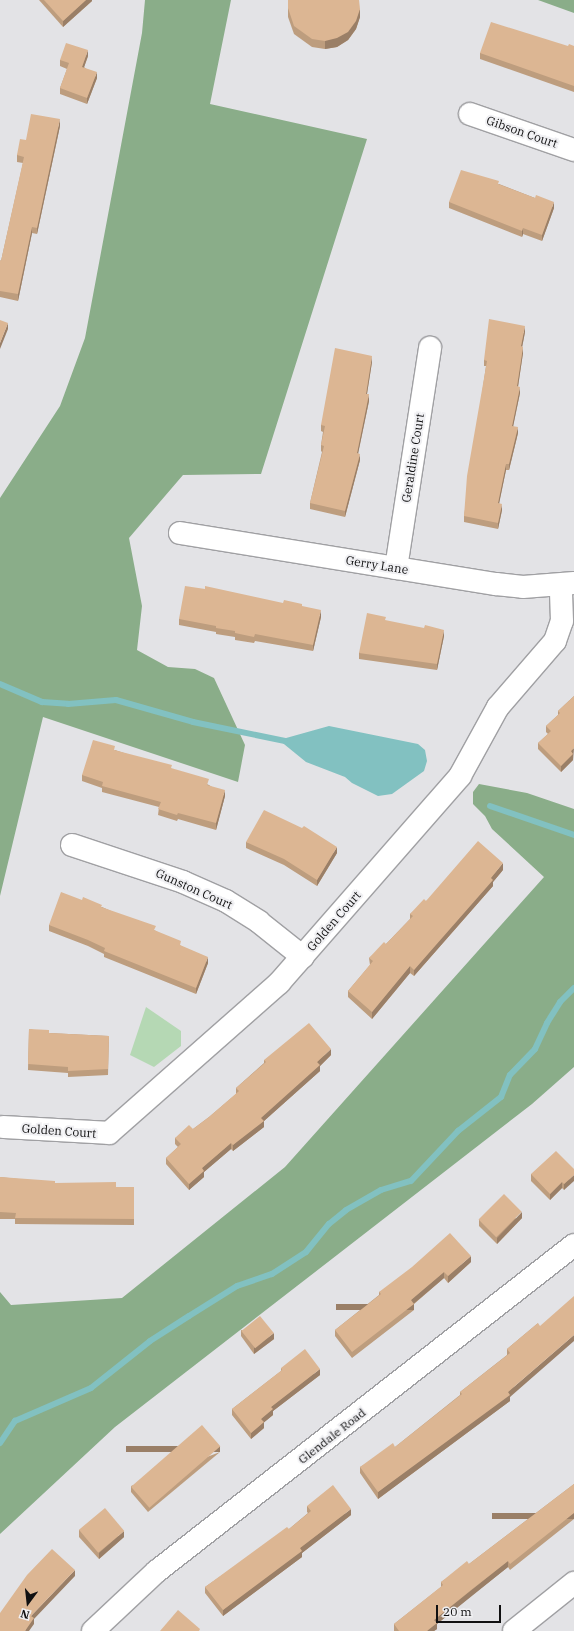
<!DOCTYPE html>
<style>
body{margin:0}
#map{position:relative;width:574px;height:1631px;overflow:hidden;background:#e3e3e6;font-family:"IBM Plex Serif",serif}
div>[style]{position:absolute}
[style*='--x']{left:calc(var(--x)*1px);top:calc(var(--y)*1px);width:calc(var(--w)*1px);rotate:calc(var(--a)*1deg)}
.green>*{inset:0;background:#b5d8b4}
.forest>*{inset:0;background:#8aad89}
.water>*{inset:0;background:#82c1c1}
.stream>*{height:6px;margin:-3px;padding:0 3px;transform-origin:3px;border-radius:3px;background:#82c1c1}
.roads{filter:drop-shadow(1px 0 #a0a0a3) drop-shadow(-1px 0 #a0a0a3) drop-shadow(0 1px #a0a0a3) drop-shadow(0 -1px #a0a0a3)}
.street>*{height:22px;margin:-11px;padding:0 11px;transform-origin:11px;border-radius:11px;background:#fff}
.wall>*{inset:0;background:#bd9d7e}
.shaded-wall>*{inset:0;background:#9a7f67;transform-origin:0 0}
.building>*{inset:0;background:#dcb693;transform-origin:0 0}
span{translate:-50% -50%;white-space:nowrap;text-align:center;line-height:1.15;-webkit-text-stroke:4px #f0f0f3;paint-order:stroke}
.street-label{font-size:12px;color:#101011}
.north{position:absolute;left:8px;top:1583px;width:40px;height:40px;-webkit-text-stroke:3px #f0f0f3;paint-order:stroke;rotate:195deg;font-size:11px;font-weight:700;line-height:16px;text-align:center;color:#101011}
.north::after{content:'';display:block;margin:auto;width:14px;height:18px;background:#101011;clip-path:polygon(50% 0,100% 100%,50% 72%,0 100%)}
.scale{position:absolute;left:436px;top:1605px;width:65px;height:18px;box-sizing:border-box;border:2px solid #101011;border-top:0;padding-left:5px;font-size:12px;line-height:14px;white-space:nowrap;color:#101011;-webkit-text-stroke:3px #f0f0f3;paint-order:stroke}
</style>
<div id="map">
<div class="green">
<div style="clip-path:polygon(146px 1007px,181px 1031px,181px 1046px,154px 1067px,130px 1055px)"></div>
</div>
<div class="forest">
<div style="clip-path:polygon(145px 0,231px 0,210px 104px,367px 139px,261px 474px,183px 475px,129px 538px,142px 606px,137px 650px,168px 667px,195px 669px,214px 678px,245px 745px,238px 782px,43px 717px,0 896px,0 498px,60px 406px,85px 338px,142px 33px)"></div>
<div style="clip-path:polygon(538px 0,574px 0,574px 13px)"></div>
<div style="clip-path:polygon(479px 784px,527px 793px,574px 809px,574px 1067px,532px 1104px,115px 1427px,0 1534px,0 1292px,11px 1305px,122px 1298px,285px 1167px,544px 877px,492px 829px,485px 816px,473px 804px,473px 792px)"></div>
</div>
<div class="water">
<div style="clip-path:polygon(329px 726px,418px 744px,425px 750px,427px 761px,424px 771px,392px 794px,378px 796px,352px 783px,345px 777px,306px 762px,279px 740px)"></div>
</div>
<div class="stream">
<div style="--x:0;--y:684;--w:46;--a:23.2"></div>
<div style="--x:42;--y:702;--w:26;--a:4"></div>
<div style="--x:68;--y:704;--w:48;--a:-4.8"></div>
<div style="--x:116;--y:700;--w:80;--a:15.9"></div>
<div style="--x:193;--y:722;--w:94;--a:11.7"></div>
<div style="--x:490;--y:806;--w:89;--a:19"></div>
<div style="--x:0;--y:1443;--w:27;--a:-56"></div>
<div style="--x:15;--y:1421;--w:83;--a:-23.5"></div>
<div style="--x:91;--y:1388;--w:75;--a:-38.5"></div>
<div style="--x:150;--y:1341;--w:46;--a:-32.7"></div>
<div style="--x:189;--y:1316;--w:57;--a:-32"></div>
<div style="--x:237;--y:1286;--w:37;--a:-19"></div>
<div style="--x:272;--y:1274;--w:40;--a:-32.9"></div>
<div style="--x:306;--y:1252;--w:36;--a:-51"></div>
<div style="--x:329;--y:1224;--w:22;--a:-39"></div>
<div style="--x:346;--y:1210;--w:40;--a:-29.7"></div>
<div style="--x:381;--y:1190;--w:31;--a:-17"></div>
<div style="--x:411;--y:1181;--w:69;--a:-46.8"></div>
<div style="--x:458;--y:1131;--w:55;--a:-38.3"></div>
<div style="--x:501;--y:1097;--w:24;--a:-68"></div>
<div style="--x:510;--y:1075;--w:36;--a:-46"></div>
<div style="--x:535;--y:1049;--w:29;--a:-65"></div>
<div style="--x:547;--y:1023;--w:25;--a:-58"></div>
<div style="--x:560;--y:1002;--w:20;--a:-45"></div>
</div>
<div class="roads">
<div class="street">
<div style="--x:470;--y:114;--w:110;--a:19.1"></div>
<div style="--x:180;--y:533;--w:320;--a:9.2"></div>
<div style="--x:496;--y:584;--w:27;--a:6"></div>
<div style="--x:523;--y:587;--w:51;--a:-4.5"></div>
<div style="--x:396;--y:568;--w:223;--a:-81.2"></div>
<div style="--x:72;--y:845;--w:117;--a:18.4"></div>
<div style="--x:183;--y:882;--w:47;--a:23.8"></div>
<div style="--x:226;--y:901;--w:39;--a:32"></div>
<div style="--x:259;--y:922;--w:56;--a:38.5"></div>
<div style="--x:3;--y:1127;--w:106;--a:3.2"></div>
<div style="--x:109;--y:1133;--w:227;--a:-41.4"></div>
<div style="--x:279;--y:983;--w:275;--a:-48.8"></div>
<div style="--x:460;--y:776;--w:79;--a:-61.2"></div>
<div style="--x:498;--y:707;--w:87;--a:-49.2"></div>
<div style="--x:555;--y:641;--w:21;--a:-71"></div>
<div style="--x:562;--y:621;--w:36;--a:-92"></div>
<div style="--x:93;--y:1631;--w:88;--a:-43.2"></div>
<div style="--x:157;--y:1571;--w:529;--a:-38.02"></div>
<div style="--x:514;--y:1631;--w:77;--a:-38.7"></div>
</div>
</div>
<div class="wall">
<div style="clip-path:polygon(39px 0,92px 0,92px 1px,63px 27px)"></div>
<div style="clip-path:polygon(288px 8px,360px 17px,356px 29px,348px 40px,337px 47px,325px 49px,312px 47px,294px 34px,288px 17px)"></div>
<div style="clip-path:polygon(568px 46px,574px 46px,574px 92px,480px 59px,480px 53px)"></div>
<div style="clip-path:polygon(88px 56px,84px 67px,97px 78px,87px 104px,60px 94px,60px 88px,67px 69px,60px 66px,60px 60px)"></div>
<div style="clip-path:polygon(60px 126px,37px 234px,32px 233px,18px 301px,0 297px,0 260px,1px 261px,23px 163px,17px 162px,17px 155px,26px 140px)"></div>
<div style="clip-path:polygon(499px 184px,535px 198px,554px 208px,542px 241px,523px 234px,522px 237px,449px 208px,449px 202px)"></div>
<div style="clip-path:polygon(525px 332px,522px 347px,523px 353px,518px 387px,520px 393px,513px 426px,518px 433px,509px 470px,506px 470px,499px 503px,502px 510px,498px 529px,464px 522px,464px 516px,486px 366px,484px 366px,484px 360px)"></div>
<div style="clip-path:polygon(372px 362px,367px 394px,369px 401px,358px 453px,360px 460px,345px 517px,310px 509px,310px 503px,322px 452px,321px 451px,321px 445px,323px 432px,321px 431px,321px 425px)"></div>
<div style="clip-path:polygon(283px 603px,302px 607px,321px 617px,313px 651px,255px 641px,254px 643px,235px 640px,235px 637px,216px 634px,216px 632px,179px 625px,179px 619px)"></div>
<div style="clip-path:polygon(386px 621px,444px 636px,437px 670px,359px 659px,359px 653px)"></div>
<div style="clip-path:polygon(574px 696px,573px 760px,561px 772px,538px 749px,538px 743px,548px 734px,546px 732px,546px 726px,558px 715px,558px 711px)"></div>
<div style="clip-path:polygon(115px 750px,172px 769px,209px 785px,225px 796px,216px 830px,178px 819px,177px 821px,158px 815px,159px 807px,102px 792px,102px 788px,82px 781px,82px 775px)"></div>
<div style="clip-path:polygon(246px 842px,337px 853px,317px 886px,284px 865px,246px 848px)"></div>
<div style="clip-path:polygon(503px 870px,493px 882px,493px 886px,414px 976px,410px 973px,372px 1019px,348px 997px,348px 991px,370px 965px,369px 958px,386px 944px,410px 919px,410px 914px,426px 901px)"></div>
<div style="clip-path:polygon(102px 907px,156px 931px,181px 946px,208px 963px,196px 994px,104px 957px,104px 954px,88px 946px,49px 931px,49px 925px)"></div>
<div style="clip-path:polygon(29px 1029px,49px 1033px,109px 1036px,108px 1075px,68px 1077px,68px 1073px,28px 1070px)"></div>
<div style="clip-path:polygon(331px 1055px,320px 1066px,320px 1071px,264px 1121px,264px 1127px,233px 1151px,231px 1149px,204px 1172px,204px 1177px,189px 1190px,166px 1164px,166px 1158px,178px 1147px,175px 1144px,175px 1138px,193px 1129px,209px 1117px,236px 1094px,236px 1088px,264px 1063px,264px 1060px)"></div>
<div style="clip-path:polygon(574px 1169px,564px 1190px,562px 1188px,550px 1200px,531px 1181px,531px 1174px)"></div>
<div style="clip-path:polygon(0 1177px,55px 1183px,116px 1187px,134px 1187px,134px 1225px,15px 1224px,15px 1219px,0 1219px)"></div>
<div style="clip-path:polygon(522px 1218px,497px 1244px,479px 1226px,479px 1220px)"></div>
<div style="clip-path:polygon(471px 1262px,448px 1283px,444px 1278px,414px 1304px,414px 1310px,352px 1358px,335px 1336px,335px 1330px,379px 1295px,379px 1292px)"></div>
<div style="clip-path:polygon(538px 1323px,510px 1397px,510px 1401px,378px 1499px,360px 1473px,360px 1467px,395px 1447px,460px 1395px,460px 1392px,507px 1355px,507px 1349px)"></div>
<div style="clip-path:polygon(241px 1330px,274px 1339px,254px 1354px,241px 1336px)"></div>
<div style="clip-path:polygon(281px 1368px,320px 1375px,273px 1411px,273px 1415px,264px 1422px,264px 1428px,251px 1439px,232px 1415px,232px 1409px,281px 1371px)"></div>
<div style="clip-path:polygon(220px 1452px,148px 1512px,131px 1492px,131px 1486px)"></div>
<div style="clip-path:polygon(574px 1484px,574px 1519px,510px 1570px,508px 1567px,471px 1596px,437px 1624px,437px 1629px,434px 1631px,394px 1631px,394px 1624px,441px 1587px,441px 1582px,469px 1564px)"></div>
<div style="clip-path:polygon(307px 1506px,351px 1515px,302px 1553px,302px 1557px,223px 1616px,205px 1593px,205px 1587px,289px 1529px,308px 1513px,307px 1512px)"></div>
<div style="clip-path:polygon(79px 1530px,124px 1537px,99px 1559px,79px 1537px)"></div>
</div>
<div class="shaded-wall">
<div style="clip-path:polygon(86px 0,92px 0,92px 1px,63px 27px,63px 21px)"></div>
<div style="clip-path:polygon(360px 9px,360px 17px,356px 29px,348px 40px,337px 47px,325px 49px,325px 41px)"></div>
<div style="clip-path:polygon(88px 50px,88px 56px,82px 73px,82px 67px)"></div>
<div style="clip-path:polygon(97px 72px,97px 78px,87px 104px,87px 98px)"></div>
<div style="clip-path:polygon(60px 119px,60px 126px,37px 234px,37px 228px)"></div>
<div style="clip-path:polygon(554px 202px,554px 208px,542px 241px,542px 235px)"></div>
<div style="clip-path:polygon(32px 227px,32px 233px,18px 301px,18px 294px)"></div>
<div style="clip-path:polygon(523px 228px,523px 234px,522px 237px,522px 231px)"></div>
<div style="clip-path:polygon(8px 323px,8px 329px,0 349px,0 343px)"></div>
<div style="clip-path:polygon(525px 326px,525px 332px,521px 353px,521px 346px)"></div>
<div style="clip-path:polygon(523px 347px,523px 353px,517px 393px,517px 386px)"></div>
<div style="clip-path:polygon(372px 356px,372px 362px,366px 400px,366px 394px)"></div>
<div style="clip-path:polygon(520px 387px,520px 393px,512px 432px,512px 426px)"></div>
<div style="clip-path:polygon(369px 394px,369px 401px,357px 459px,357px 453px)"></div>
<div style="clip-path:polygon(518px 427px,518px 433px,509px 470px,509px 464px)"></div>
<div style="clip-path:polygon(360px 454px,360px 460px,345px 517px,345px 511px)"></div>
<div style="clip-path:polygon(506px 464px,506px 470px,498px 509px,498px 503px)"></div>
<div style="clip-path:polygon(502px 504px,502px 510px,498px 529px,498px 523px)"></div>
<div style="clip-path:polygon(321px 610px,321px 617px,313px 651px,313px 645px)"></div>
<div style="clip-path:polygon(444px 630px,444px 636px,437px 670px,437px 664px)"></div>
<div style="clip-path:polygon(574px 748px,573px 760px,561px 772px,561px 766px,571px 751px)"></div>
<div style="clip-path:polygon(225px 790px,225px 796px,216px 830px,216px 823px)"></div>
<div style="clip-path:polygon(337px 847px,337px 853px,317px 886px,317px 880px)"></div>
<div style="clip-path:polygon(503px 863px,503px 870px,493px 882px,493px 886px,414px 976px,414px 970px)"></div>
<div style="clip-path:polygon(208px 957px,208px 963px,196px 994px,196px 988px)"></div>
<div style="clip-path:polygon(410px 966px,410px 973px,372px 1019px,372px 1012px)"></div>
<div style="clip-path:polygon(331px 1049px,331px 1055px,320px 1066px,320px 1071px,264px 1121px,264px 1127px,233px 1151px,233px 1145px,317px 1062px)"></div>
<div style="clip-path:polygon(231px 1143px,231px 1149px,204px 1172px,204px 1177px,189px 1190px,189px 1184px,202px 1168px)"></div>
<div style="clip-path:polygon(574px 1175px,574px 1181px,564px 1190px,564px 1184px)"></div>
<div style="clip-path:polygon(562px 1182px,562px 1188px,550px 1200px,550px 1194px)"></div>
<div style="clip-path:polygon(522px 1212px,522px 1218px,497px 1244px,497px 1238px)"></div>
<div style="clip-path:polygon(471px 1256px,471px 1262px,448px 1283px,448px 1276px)"></div>
<div style="clip-path:polygon(444px 1272px,444px 1278px,411px 1306px,411px 1300px)"></div>
<div style="left:414px;top:1304px;width:6px;height:78px;rotate:90deg"></div>
<div style="clip-path:polygon(274px 1333px,274px 1339px,254px 1354px,254px 1348px)"></div>
<div style="clip-path:polygon(574px 1335px,574px 1341px,510px 1397px,510px 1401px,378px 1499px,378px 1492px,508px 1392px)"></div>
<div style="clip-path:polygon(320px 1369px,320px 1375px,273px 1411px,273px 1415px,261px 1425px,261px 1419px,271px 1407px)"></div>
<div style="clip-path:polygon(264px 1422px,264px 1428px,251px 1439px,251px 1433px)"></div>
<div style="left:220px;top:1446px;width:6px;height:94px;rotate:90deg"></div>
<div style="clip-path:polygon(351px 1509px,351px 1515px,302px 1553px,302px 1557px,223px 1616px,223px 1610px,300px 1548px)"></div>
<div style="left:574px;top:1513px;width:6px;height:82px;rotate:90deg"></div>
<div style="clip-path:polygon(124px 1531px,124px 1537px,99px 1559px,99px 1553px)"></div>
<div style="clip-path:polygon(508px 1561px,508px 1567px,437px 1624px,437px 1629px,434px 1631px,427px 1631px,434px 1620px)"></div>
<div style="clip-path:polygon(75px 1570px,75px 1576px,34px 1619px,34px 1624px,29px 1631px,25px 1631px,31px 1616px)"></div>
</div>
<div class="building">
<div style="clip-path:polygon(44px 0,86px 0,63px 21px)"></div>
<div style="clip-path:polygon(288px 0,359px 0,360px 9px,356px 21px,348px 32px,337px 38px,325px 41px,312px 39px,294px 26px,288px 8px)"></div>
<div style="clip-path:polygon(491px 22px,568px 46px,569px 44px,574px 46px,574px 86px,480px 53px)"></div>
<div style="clip-path:polygon(66px 43px,88px 50px,82px 67px,97px 72px,87px 98px,60px 88px,69px 63px,60px 60px)"></div>
<div style="clip-path:polygon(31px 114px,60px 119px,37px 228px,32px 227px,18px 294px,0 291px,0 260px,1px 261px,24px 157px,17px 155px,20px 139px,26px 140px)"></div>
<div style="clip-path:polygon(461px 170px,499px 181px,498px 184px,535px 198px,536px 195px,554px 202px,542px 235px,523px 228px,522px 231px,449px 202px)"></div>
<div style="clip-path:polygon(489px 319px,525px 326px,521px 346px,523px 347px,517px 386px,520px 387px,512px 426px,518px 427px,509px 464px,506px 464px,498px 503px,502px 504px,498px 523px,464px 516px,467px 476px,487px 361px,484px 360px)"></div>
<div style="clip-path:polygon(0 320px,8px 323px,0 343px)"></div>
<div style="clip-path:polygon(335px 348px,372px 356px,366px 394px,369px 394px,357px 453px,360px 454px,345px 511px,310px 503px,324px 446px,321px 445px,325px 426px,321px 425px)"></div>
<div style="clip-path:polygon(185px 586px,205px 589px,205px 586px,283px 603px,284px 600px,302px 604px,302px 606px,321px 610px,313px 645px,255px 634px,254px 637px,235px 633px,235px 631px,216px 628px,216px 626px,179px 619px)"></div>
<div style="clip-path:polygon(367px 613px,386px 617px,385px 620px,424px 628px,425px 625px,444px 630px,437px 664px,359px 653px)"></div>
<div style="clip-path:polygon(574px 696px,574px 748px,571px 751px,573px 754px,561px 766px,538px 743px,551px 731px,546px 726px,560px 713px,558px 711px)"></div>
<div style="clip-path:polygon(93px 740px,115px 746px,114px 750px,172px 765px,171px 768px,209px 779px,207px 785px,225px 790px,216px 823px,178px 813px,177px 815px,158px 809px,161px 802px,102px 786px,103px 782px,82px 775px)"></div>
<div style="clip-path:polygon(264px 810px,302px 828px,304px 826px,337px 847px,317px 880px,284px 859px,246px 842px)"></div>
<div style="clip-path:polygon(478px 841px,503px 863px,491px 878px,493px 880px,414px 970px,410px 966px,372px 1012px,348px 991px,373px 961px,369px 958px,384px 942px,386px 944px,413px 916px,410px 914px,424px 899px,426px 901px)"></div>
<div style="clip-path:polygon(61px 892px,82px 900px,83px 897px,102px 905px,101px 907px,156px 926px,154px 930px,181px 941px,180px 945px,208px 957px,196px 988px,104px 951px,105px 948px,88px 940px,49px 925px)"></div>
<div style="clip-path:polygon(309px 1023px,331px 1049px,317px 1062px,320px 1065px,261px 1118px,264px 1121px,233px 1145px,231px 1143px,202px 1168px,204px 1171px,189px 1184px,166px 1158px,181px 1144px,175px 1138px,189px 1125px,193px 1129px,209px 1117px,239px 1091px,236px 1088px,266px 1062px,264px 1060px)"></div>
<div style="clip-path:polygon(29px 1029px,49px 1030px,49px 1033px,109px 1036px,108px 1069px,68px 1071px,68px 1067px,28px 1064px)"></div>
<div style="clip-path:polygon(556px 1151px,574px 1169px,574px 1175px,564px 1184px,562px 1182px,550px 1194px,531px 1174px)"></div>
<div style="clip-path:polygon(0 1177px,55px 1181px,55px 1183px,116px 1182px,116px 1187px,134px 1187px,134px 1219px,15px 1218px,16px 1213px,0 1212px)"></div>
<div style="left:504px;top:1194px;width:25px;height:36px;rotate:45deg"></div>
<div style="clip-path:polygon(450px 1233px,471px 1256px,448px 1276px,444px 1272px,411px 1300px,414px 1304px,352px 1352px,335px 1330px,381px 1294px,379px 1292px,412px 1267px)"></div>
<div style="clip-path:polygon(574px 1296px,574px 1335px,508px 1392px,510px 1395px,378px 1492px,360px 1467px,393px 1443px,395px 1447px,462px 1394px,460px 1392px,510px 1353px,507px 1349px,538px 1323px,540px 1326px)"></div>
<div style="left:260px;top:1316px;width:22px;height:24px;rotate:51deg"></div>
<div style="clip-path:polygon(305px 1349px,320px 1369px,271px 1407px,273px 1409px,261px 1419px,264px 1422px,251px 1433px,232px 1409px,282px 1370px,281px 1368px)"></div>
<div style="left:202px;top:1425px;width:28px;height:94px;rotate:49deg"></div>
<div style="clip-path:polygon(574px 1484px,574px 1513px,510px 1564px,508px 1561px,471px 1590px,434px 1620px,437px 1623px,427px 1631px,399px 1631px,394px 1624px,443px 1585px,441px 1582px,467px 1561px,469px 1564px)"></div>
<div style="clip-path:polygon(333px 1485px,351px 1509px,300px 1548px,302px 1551px,223px 1610px,205px 1587px,287px 1527px,289px 1529px,311px 1511px,307px 1506px)"></div>
<div style="left:105px;top:1508px;width:30px;height:34px;rotate:50deg"></div>
<div style="clip-path:polygon(52px 1549px,75px 1570px,31px 1616px,34px 1618px,25px 1631px,0 1631px,0 1613px,27px 1575px)"></div>
<div style="clip-path:polygon(178px 1610px,200px 1629px,199px 1631px,160px 1631px)"></div>
</div>
<div class="street-label">
<span style="left:522px;top:132px;rotate:19deg">Gibson Court</span>
<span style="left:413px;top:458px;rotate:-81deg">Geraldine Court</span>
<span style="left:377px;top:565px;rotate:9deg">Gerry Lane</span>
<span style="left:194px;top:889px;rotate:24deg">Gunston Court</span>
<span style="left:334px;top:921px;rotate:-49deg">Golden Court</span>
<span style="left:59px;top:1131px;rotate:4deg">Golden Court</span>
<span style="left:332px;top:1436px;rotate:-38deg">Glendale Road</span>
</div>
<div class="north">N</div>
<div class="scale">20 m</div>
</div>
